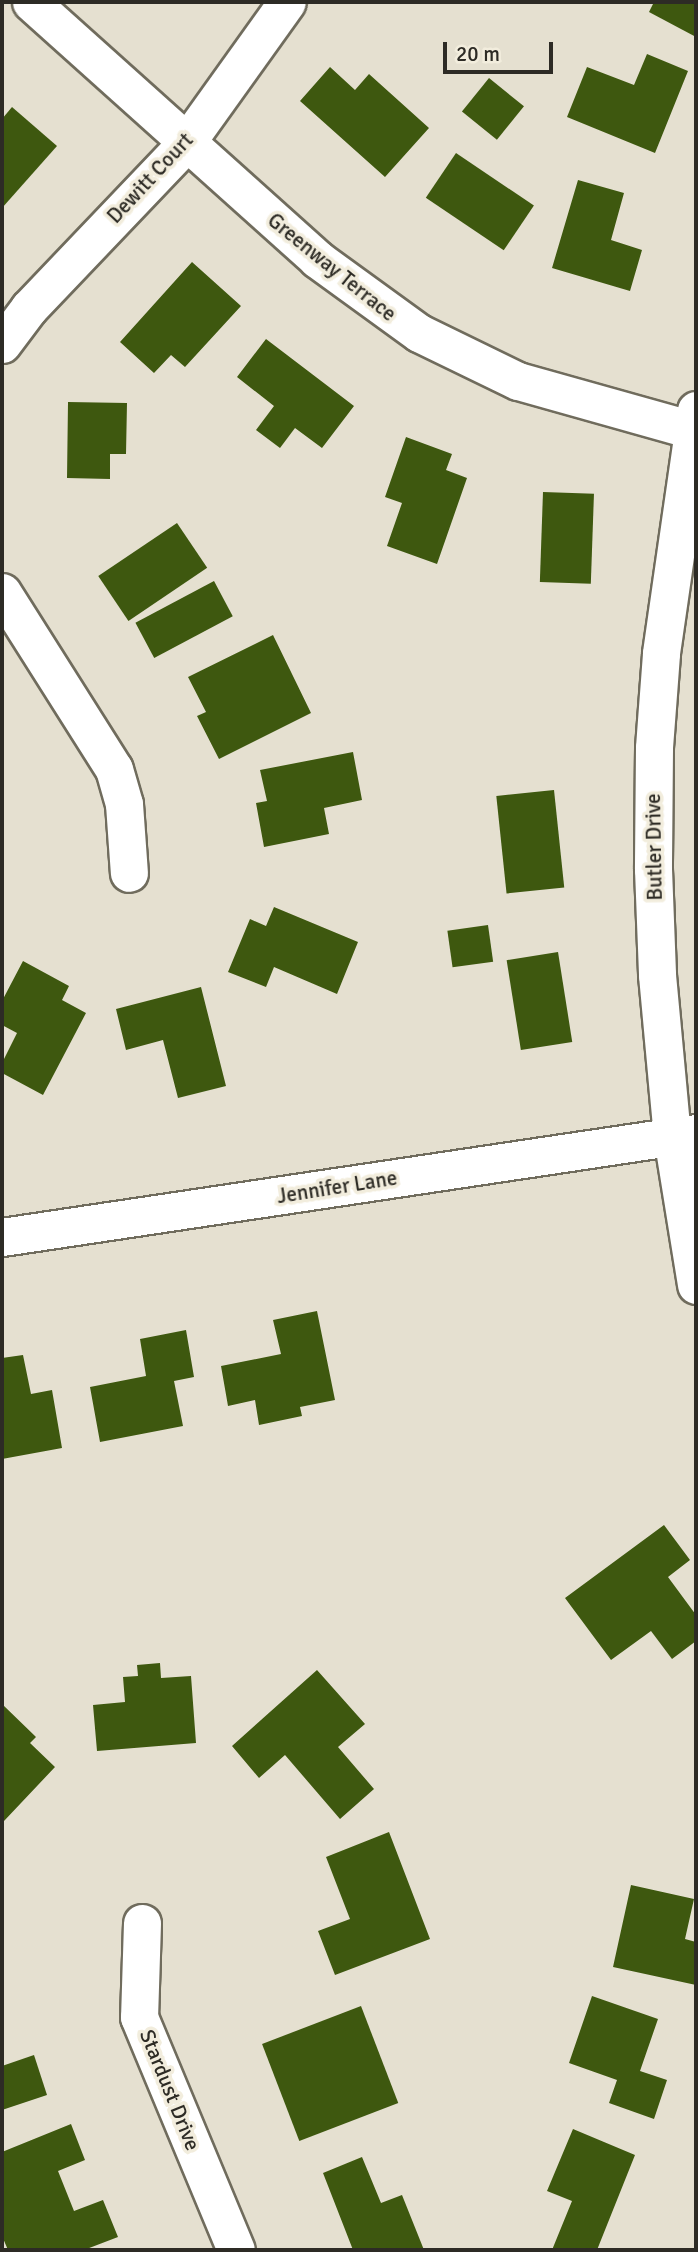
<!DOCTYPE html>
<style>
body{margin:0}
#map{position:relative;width:698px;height:2252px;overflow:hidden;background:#e5e0d0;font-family:Signika,sans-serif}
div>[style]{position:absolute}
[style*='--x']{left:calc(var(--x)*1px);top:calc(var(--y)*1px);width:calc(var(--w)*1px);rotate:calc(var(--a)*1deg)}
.building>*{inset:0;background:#3e580f;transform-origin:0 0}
.roads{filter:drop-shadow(2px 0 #706c5d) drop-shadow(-2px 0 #706c5d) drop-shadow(0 2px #706c5d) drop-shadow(0 -2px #706c5d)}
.minor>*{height:37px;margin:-18.5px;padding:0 18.5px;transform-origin:18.5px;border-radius:18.5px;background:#fff}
span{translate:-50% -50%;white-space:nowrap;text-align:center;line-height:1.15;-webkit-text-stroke:7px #f2eddd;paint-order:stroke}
.street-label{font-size:21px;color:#2d2b25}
.frame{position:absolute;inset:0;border:4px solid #2d2b25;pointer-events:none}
.scale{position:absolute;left:443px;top:42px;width:110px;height:32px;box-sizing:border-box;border:4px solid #2d2b25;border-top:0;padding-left:9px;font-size:21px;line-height:24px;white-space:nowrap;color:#2d2b25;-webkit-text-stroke:5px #f2eddd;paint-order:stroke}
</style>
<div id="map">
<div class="building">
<div style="clip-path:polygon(654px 2px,696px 2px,696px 37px,649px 12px)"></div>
<div style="clip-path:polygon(647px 54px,688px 71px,655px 153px,567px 117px,587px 67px,634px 85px)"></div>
<div style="clip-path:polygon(330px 67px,355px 90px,369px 74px,429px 128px,385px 177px,300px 101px)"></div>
<div style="left:489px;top:78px;width:45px;height:43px;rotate:39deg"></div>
<div style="clip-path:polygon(12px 107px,57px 146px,2px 208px,2px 119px)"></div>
<div style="left:456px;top:153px;width:94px;height:54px;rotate:34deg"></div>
<div style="clip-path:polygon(578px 180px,624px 193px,611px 240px,642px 250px,630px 291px,552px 268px)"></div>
<div style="clip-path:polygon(192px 262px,241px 306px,185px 367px,171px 355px,154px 373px,120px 342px)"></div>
<div style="clip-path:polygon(266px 339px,354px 406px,322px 448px,295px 428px,280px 448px,256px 430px,274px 406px,237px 377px)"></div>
<div style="clip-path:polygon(68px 402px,127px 403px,126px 454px,110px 454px,110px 479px,67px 478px)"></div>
<div style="clip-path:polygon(406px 437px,452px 454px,446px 470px,467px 478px,437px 564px,387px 546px,402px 503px,385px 497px)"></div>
<div style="left:543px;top:492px;width:51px;height:90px;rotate:2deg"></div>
<div style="left:177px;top:523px;width:54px;height:95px;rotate:56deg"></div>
<div style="left:214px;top:581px;width:40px;height:89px;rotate:62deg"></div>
<div style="clip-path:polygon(273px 635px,311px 713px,219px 759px,197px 716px,206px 712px,188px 677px)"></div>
<div style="clip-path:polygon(353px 752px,362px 800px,324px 808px,329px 834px,264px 847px,256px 803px,267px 801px,260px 770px)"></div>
<div style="left:554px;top:790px;width:98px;height:58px;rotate:84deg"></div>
<div style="clip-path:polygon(274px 907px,358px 942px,337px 994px,274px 967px,266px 987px,228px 972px,250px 919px,266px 926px)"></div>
<div style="left:488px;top:925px;width:37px;height:41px;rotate:82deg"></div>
<div style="left:558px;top:952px;width:91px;height:52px;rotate:81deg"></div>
<div style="clip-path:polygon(23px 961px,69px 986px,62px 1000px,86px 1013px,43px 1095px,2px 1073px,2px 1063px,17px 1033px,2px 1025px,2px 1001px)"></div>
<div style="clip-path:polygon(201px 987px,226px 1086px,178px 1098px,163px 1040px,126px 1050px,116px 1009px)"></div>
<div style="clip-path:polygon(317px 1311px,335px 1400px,300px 1407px,302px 1416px,259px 1425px,255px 1400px,228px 1406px,221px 1366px,281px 1354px,273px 1320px)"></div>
<div style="clip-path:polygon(186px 1330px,194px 1377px,174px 1381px,183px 1426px,100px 1442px,90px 1387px,146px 1376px,140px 1339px)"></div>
<div style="clip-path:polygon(23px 1355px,31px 1394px,52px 1390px,62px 1448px,2px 1459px,2px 1358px)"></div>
<div style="clip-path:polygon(664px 1525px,690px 1560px,668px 1577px,696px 1615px,696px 1641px,672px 1659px,651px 1631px,611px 1660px,565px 1598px)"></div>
<div style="clip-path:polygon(160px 1663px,161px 1678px,191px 1676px,196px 1743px,97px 1751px,93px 1705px,125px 1702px,123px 1677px,138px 1676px,137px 1665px)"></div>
<div style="clip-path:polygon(317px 1670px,365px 1724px,338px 1747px,374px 1789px,340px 1819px,285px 1755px,259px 1778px,232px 1746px)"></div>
<div style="clip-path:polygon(2px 1704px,36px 1737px,30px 1743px,55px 1767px,4px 1821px)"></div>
<div style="clip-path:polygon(389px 1832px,430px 1939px,335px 1975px,318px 1931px,350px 1919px,326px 1857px)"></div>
<div style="clip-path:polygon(631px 1885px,694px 1899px,685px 1939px,696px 1942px,696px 1985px,613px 1967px)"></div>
<div style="clip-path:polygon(592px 1996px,658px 2019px,640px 2071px,667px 2080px,654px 2119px,609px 2103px,617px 2080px,569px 2063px)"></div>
<div style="left:361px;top:2006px;width:104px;height:106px;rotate:69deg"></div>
<div style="clip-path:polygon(34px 2055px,47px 2095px,2px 2110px,2px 2066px)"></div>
<div style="clip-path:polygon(71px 2124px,85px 2160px,58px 2171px,74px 2211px,103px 2200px,118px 2237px,84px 2250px,8px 2250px,2px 2236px,2px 2152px)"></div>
<div style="clip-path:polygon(573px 2129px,635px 2155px,597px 2250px,552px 2250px,572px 2201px,547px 2191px)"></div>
<div style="clip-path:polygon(362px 2157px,381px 2203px,402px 2195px,424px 2250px,353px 2250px,323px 2173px)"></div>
</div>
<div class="roads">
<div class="minor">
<div style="--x:31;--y:2;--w:385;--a:41.9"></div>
<div style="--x:317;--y:259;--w:126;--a:36"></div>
<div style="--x:419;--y:333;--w:110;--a:25.9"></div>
<div style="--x:518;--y:381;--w:185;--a:15.7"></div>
<div style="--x:2;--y:344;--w:45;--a:-53.1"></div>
<div style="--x:29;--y:308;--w:228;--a:-46.4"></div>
<div style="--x:186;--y:143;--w:173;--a:-54.4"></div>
<div style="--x:696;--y:410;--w:246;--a:98.2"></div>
<div style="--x:661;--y:654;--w:94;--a:94.3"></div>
<div style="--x:654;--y:748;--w:121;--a:90.5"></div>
<div style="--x:653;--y:869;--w:106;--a:87.8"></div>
<div style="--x:657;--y:975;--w:162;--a:84.7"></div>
<div style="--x:672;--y:1136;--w:151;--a:80.8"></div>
<div style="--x:2;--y:592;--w:209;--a:57.7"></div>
<div style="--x:114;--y:769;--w:36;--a:74"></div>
<div style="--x:124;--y:804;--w:69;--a:85.9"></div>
<div style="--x:2;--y:1237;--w:702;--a:-8.52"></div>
<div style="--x:142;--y:1923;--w:94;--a:91.8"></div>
<div style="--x:139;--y:2017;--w:252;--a:67.4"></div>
</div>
</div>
<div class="street-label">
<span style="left:150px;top:178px;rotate:-47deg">Dewitt Court</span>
<span style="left:332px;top:267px;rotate:39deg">Greenway Terrace</span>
<span style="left:654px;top:847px;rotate:-91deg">Butler Drive</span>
<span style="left:337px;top:1187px;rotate:-9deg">Jennifer Lane</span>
<span style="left:170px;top:2090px;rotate:68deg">Stardust Drive</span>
</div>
<div class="frame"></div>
<div class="scale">20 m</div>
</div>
